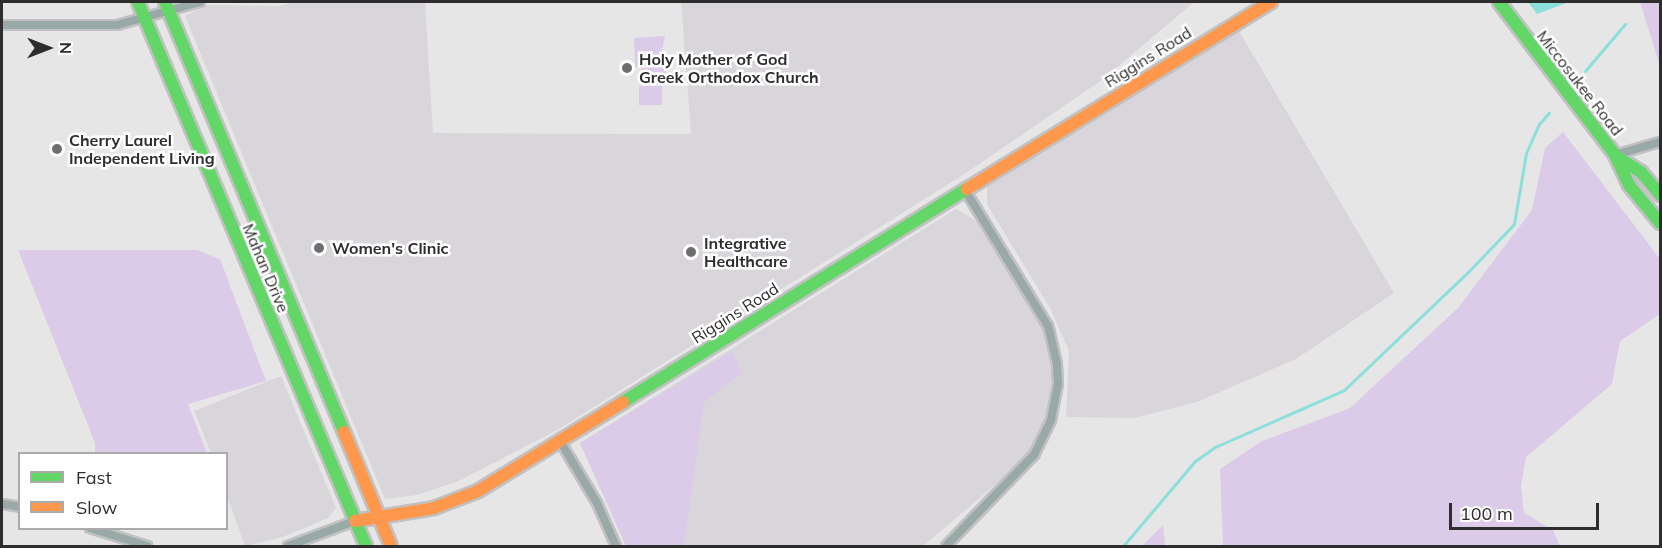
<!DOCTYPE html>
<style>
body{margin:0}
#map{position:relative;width:1662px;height:548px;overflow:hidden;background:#e7e6e7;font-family:Mulish,sans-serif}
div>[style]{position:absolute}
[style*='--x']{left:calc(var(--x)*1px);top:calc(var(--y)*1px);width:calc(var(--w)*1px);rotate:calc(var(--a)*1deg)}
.built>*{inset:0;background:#d9d6db}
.green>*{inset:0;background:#dccae9;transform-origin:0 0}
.water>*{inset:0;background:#8cdfda}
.stream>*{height:3px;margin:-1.5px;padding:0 1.5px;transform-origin:1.5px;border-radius:1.5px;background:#8cdfda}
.roads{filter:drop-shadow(2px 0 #c2c1c2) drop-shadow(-2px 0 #c2c1c2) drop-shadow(0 2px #c2c1c2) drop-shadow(0 -2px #c2c1c2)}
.street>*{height:8px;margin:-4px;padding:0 4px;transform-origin:4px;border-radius:4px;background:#98a9a7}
.fast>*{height:12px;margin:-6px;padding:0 6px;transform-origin:6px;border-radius:6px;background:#63d668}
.slow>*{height:12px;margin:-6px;padding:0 6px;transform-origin:6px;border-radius:6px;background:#ff974d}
.dots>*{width:16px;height:16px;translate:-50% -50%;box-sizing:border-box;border:3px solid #fff;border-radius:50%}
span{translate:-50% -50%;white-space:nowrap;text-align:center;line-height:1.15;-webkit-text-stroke:5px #fff;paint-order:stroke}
.street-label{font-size:16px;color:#2e2d2e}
.poi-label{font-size:16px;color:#2e2d2e;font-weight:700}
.left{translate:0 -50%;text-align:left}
.frame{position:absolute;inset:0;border:3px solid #2e2d2e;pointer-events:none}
.legend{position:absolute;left:18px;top:452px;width:210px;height:78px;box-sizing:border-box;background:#fff;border:2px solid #ababab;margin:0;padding:8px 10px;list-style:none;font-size:18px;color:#2e2d2e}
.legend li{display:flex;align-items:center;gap:12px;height:30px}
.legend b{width:30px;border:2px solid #ababab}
.north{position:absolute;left:18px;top:18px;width:60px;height:60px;-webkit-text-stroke:4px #fff;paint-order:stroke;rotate:90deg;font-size:16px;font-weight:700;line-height:24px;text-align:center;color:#2e2d2e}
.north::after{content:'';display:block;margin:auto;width:21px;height:27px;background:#2e2d2e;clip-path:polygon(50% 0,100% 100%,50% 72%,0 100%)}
.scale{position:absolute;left:1449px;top:503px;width:150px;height:27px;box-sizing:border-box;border:3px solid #2e2d2e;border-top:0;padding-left:8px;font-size:18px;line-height:21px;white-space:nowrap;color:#2e2d2e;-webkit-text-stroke:4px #fff;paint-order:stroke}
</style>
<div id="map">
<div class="built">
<div style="clip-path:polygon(291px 2px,425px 2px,433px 133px,615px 134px,691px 134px,681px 2px,1194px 2px,1102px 80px,966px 173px,559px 429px,459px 481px,417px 495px,385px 499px,185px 16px,207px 5px,280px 6px)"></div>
<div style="clip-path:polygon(1239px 31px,1394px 293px,1296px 359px,1197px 402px,1135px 418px,1066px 417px,1069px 351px,1050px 308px,987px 204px,987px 187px)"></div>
<div style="clip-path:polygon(956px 209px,975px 220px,1046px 332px,1049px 344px,1053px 374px,1045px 422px,1032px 447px,1003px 478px,923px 546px,626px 546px,580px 443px)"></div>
<div style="clip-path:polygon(281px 376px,336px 508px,328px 518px,283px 537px,245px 546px,227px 496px,226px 454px,211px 453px,194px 411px)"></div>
</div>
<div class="green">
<div style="clip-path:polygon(1640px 2px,1660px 2px,1660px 66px)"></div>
<div style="clip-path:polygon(665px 36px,662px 49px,667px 81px,642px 83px,641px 67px,635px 67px,634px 38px)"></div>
<div style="left:639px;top:86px;width:23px;height:19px"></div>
<div style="clip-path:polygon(1563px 132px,1660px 259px,1660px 314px,1620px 341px,1612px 384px,1526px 457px,1521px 486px,1524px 513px,1553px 530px,1560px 546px,1223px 546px,1220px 469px,1262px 441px,1350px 408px,1458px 308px,1532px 210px,1545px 148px)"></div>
<div style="clip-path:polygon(18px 250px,197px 250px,220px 259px,266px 381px,188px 404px,207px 453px,95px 453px,95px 443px)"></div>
<div style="clip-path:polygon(732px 351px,742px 373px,704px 402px,684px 546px,626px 546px,580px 443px)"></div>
<div style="clip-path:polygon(1163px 525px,1165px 546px,1142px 546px)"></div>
</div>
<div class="water">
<div style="clip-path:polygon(1528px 2px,1569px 2px,1537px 14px)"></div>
</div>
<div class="stream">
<div style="--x:1585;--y:71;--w:62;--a:-49.6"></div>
<div style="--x:1123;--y:546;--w:111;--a:-49.7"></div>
<div style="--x:1195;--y:461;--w:24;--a:-35"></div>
<div style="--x:1215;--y:447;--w:141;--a:-23.8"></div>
<div style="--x:1344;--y:390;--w:171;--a:-43.6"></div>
<div style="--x:1468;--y:272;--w:66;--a:-46.2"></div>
<div style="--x:1514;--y:224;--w:72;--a:-80.4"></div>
<div style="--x:1526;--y:153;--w:32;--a:-66"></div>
<div style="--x:1539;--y:124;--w:15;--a:-48"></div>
</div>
<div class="roads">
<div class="street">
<div style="--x:2;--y:25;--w:115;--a:0"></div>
<div style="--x:117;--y:25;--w:86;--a:-15.5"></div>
<div style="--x:1615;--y:155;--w:47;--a:-16.1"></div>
<div style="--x:560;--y:441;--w:72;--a:59.2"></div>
<div style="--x:597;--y:503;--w:47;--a:66.2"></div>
<div style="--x:2;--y:504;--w:18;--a:9"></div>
<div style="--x:90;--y:528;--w:60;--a:17.5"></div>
<div style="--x:288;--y:546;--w:72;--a:-20.5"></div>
<div style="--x:946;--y:546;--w:127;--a:-46"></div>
<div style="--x:1034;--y:455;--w:39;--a:-64"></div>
<div style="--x:1051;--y:420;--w:37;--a:-79"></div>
<div style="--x:1058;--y:384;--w:20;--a:-93"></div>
<div style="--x:1057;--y:364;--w:39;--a:-103"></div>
<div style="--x:1048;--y:326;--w:159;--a:-121.4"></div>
</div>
<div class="fast">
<div style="--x:138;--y:2;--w:590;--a:67.26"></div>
<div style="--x:165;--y:2;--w:466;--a:67.4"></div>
<div style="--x:1499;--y:2;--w:192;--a:52.8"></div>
<div style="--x:1615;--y:155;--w:33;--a:65"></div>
<div style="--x:1629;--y:185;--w:49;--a:50.8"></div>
<div style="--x:1616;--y:156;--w:30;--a:33"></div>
<div style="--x:1641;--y:172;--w:30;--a:50"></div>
<div style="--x:623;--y:402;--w:405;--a:-31.8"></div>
</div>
<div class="slow">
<div style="--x:967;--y:189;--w:357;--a:-31.6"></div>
<div style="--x:344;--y:432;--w:123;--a:67.6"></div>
<div style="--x:355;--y:521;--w:80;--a:-9.3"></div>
<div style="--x:434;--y:508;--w:47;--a:-21.1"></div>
<div style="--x:478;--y:491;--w:170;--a:-31.5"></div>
</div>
</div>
<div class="dots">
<div style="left:627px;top:68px;background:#6f6e6f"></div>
<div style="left:57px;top:149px;background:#6f6e6f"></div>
<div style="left:319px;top:248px;background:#6f6e6f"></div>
<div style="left:691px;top:252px;background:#6f6e6f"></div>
</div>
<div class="street-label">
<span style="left:1148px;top:57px;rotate:-32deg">Riggins Road</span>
<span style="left:1580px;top:83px;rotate:52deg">Miccosukee Road</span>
<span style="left:266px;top:268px;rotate:67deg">Mahan Drive</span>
<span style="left:735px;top:313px;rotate:-32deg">Riggins Road</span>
</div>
<div class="poi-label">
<span class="left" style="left:639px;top:68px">Holy Mother of God<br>Greek Orthodox Church</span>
<span class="left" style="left:69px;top:149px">Cherry Laurel<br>Independent Living</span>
<span class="left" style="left:704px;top:252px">Integrative<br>Healthcare</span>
<span class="left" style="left:332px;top:248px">Women's Clinic</span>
</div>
<div class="frame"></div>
<ul class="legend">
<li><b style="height:8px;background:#63d668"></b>Fast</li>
<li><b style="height:8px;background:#ff974d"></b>Slow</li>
</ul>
<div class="north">N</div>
<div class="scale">100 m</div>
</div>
